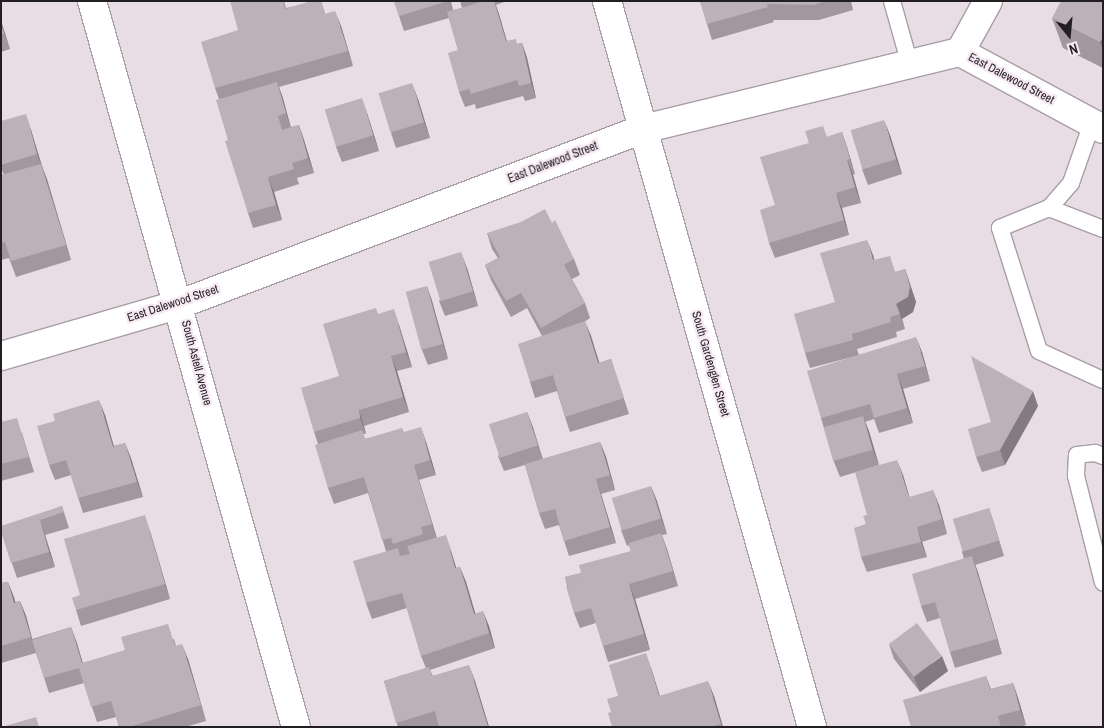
<!DOCTYPE html>
<style>
body{margin:0}
#map{position:relative;width:1104px;height:728px;overflow:hidden;background:#e8dce5;font-family:"Archivo Narrow",sans-serif}
div>[style]{position:absolute}
[style*='--x']{left:calc(var(--x)*1px);top:calc(var(--y)*1px);width:calc(var(--w)*1px);rotate:calc(var(--a)*1deg)}
.roads{filter:drop-shadow(1px 0 #a99da6) drop-shadow(-1px 0 #a99da6) drop-shadow(0 1px #a99da6) drop-shadow(0 -1px #a99da6)}
.lane>*{height:16px;margin:-8px;padding:0 8px;transform-origin:8px;border-radius:8px;background:#fff}
.street>*{height:28px;margin:-14px;padding:0 14px;transform-origin:14px;border-radius:14px;background:#fff}
.wall>*{inset:0;background:#a2979f}
.shaded-wall>*{inset:0;background:#847b82}
.building>*{inset:0;background:#bcb0b9;transform-origin:0 0}
span{translate:-50% -50%;white-space:nowrap;text-align:center;line-height:1.15;-webkit-text-stroke:4.5px #f6e9f3;paint-order:stroke}
.street-label{font-size:12px;color:#231e22}
.frame{position:absolute;inset:0;border:2px solid #231e22;pointer-events:none}
.north{position:absolute;left:1044px;top:10px;width:50px;height:50px;-webkit-text-stroke:4px #f6e9f3;paint-order:stroke;rotate:163deg;font-size:14px;font-weight:700;line-height:20px;text-align:center;color:#231e22}
.north::after{content:'';display:block;margin:auto;width:18px;height:22px;background:#231e22;clip-path:polygon(50% 0,100% 100%,50% 72%,0 100%)}
</style>
<div id="map">
<div class="roads">
<div class="lane">
<div style="--x:892;--y:1;--w:66;--a:74.3"></div>
<div style="--x:1092;--y:123;--w:64;--a:109.3"></div>
<div style="--x:1071;--y:183;--w:33;--a:131"></div>
<div style="--x:1049;--y:208;--w:53;--a:157.8"></div>
<div style="--x:1000;--y:228;--w:129;--a:72.4"></div>
<div style="--x:1039;--y:351;--w:70;--a:24.4"></div>
<div style="--x:1049;--y:208;--w:58;--a:21.3"></div>
<div style="--x:1103;--y:456;--w:9;--a:-159"></div>
<div style="--x:1095;--y:453;--w:18;--a:174"></div>
<div style="--x:1077;--y:455;--w:21;--a:93"></div>
<div style="--x:1076;--y:476;--w:110;--a:75.8"></div>
</div>
<div class="street">
<div style="--x:92;--y:1;--w:754;--a:74.31"></div>
<div style="--x:607;--y:1;--w:754;--a:74.23"></div>
<div style="--x:960;--y:52;--w:58;--a:-61.2"></div>
<div style="--x:1;--y:356;--w:186;--a:-16.2"></div>
<div style="--x:180;--y:304;--w:495;--a:-20.7"></div>
<div style="--x:643;--y:129;--w:326;--a:-13.7"></div>
<div style="--x:960;--y:52;--w:162;--a:28.3"></div>
</div>
</div>
<div class="wall">
<div style="clip-path:polygon(284px 1px,286px 8px,321px 1px,325px 14px,341px 26px,353px 66px,279px 87px,291px 127px,299px 125px,304px 140px,314px 173px,297px 178px,299px 184px,274px 192px,282px 220px,253px 228px,248px 213px,228px 140px,219px 99px,215px 88px,238px 30px)"></div>
<div style="clip-path:polygon(394px 1px,451px 1px,453px 10px,462px 8px,460px 1px,507px 1px,496px 5px,507px 41px,517px 44px,522px 43px,527px 58px,536px 98px,525px 101px,523px 96px,476px 109px,475px 104px,465px 107px,459px 92px,458px 50px,449px 18px,404px 31px)"></div>
<div style="clip-path:polygon(700px 1px,851px 1px,853px 10px,819px 20px,773px 20px,774px 22px,712px 40px,707px 24px)"></div>
<div style="clip-path:polygon(1103px 1px,1103px 68px,1063px 48px,1052px 18px)"></div>
<div style="clip-path:polygon(1px 21px,10px 49px,1px 52px)"></div>
<div style="clip-path:polygon(418px 99px,430px 138px,396px 148px,391px 133px)"></div>
<div style="clip-path:polygon(367px 113px,379px 151px,342px 162px,336px 147px)"></div>
<div style="clip-path:polygon(1px 121px,31px 130px,71px 260px,16px 277px,9px 258px,1px 260px,1px 175px,4px 175px,1px 168px)"></div>
<div style="clip-path:polygon(842px 132px,855px 174px,853px 175px,861px 203px,842px 208px,849px 235px,775px 258px,769px 243px,775px 205px,827px 137px)"></div>
<div style="clip-path:polygon(890px 135px,902px 174px,868px 185px,862px 169px)"></div>
<div style="clip-path:polygon(487px 233px,574px 259px,580px 275px,572px 279px,585px 303px,590px 318px,584px 322px,591px 336px,599px 363px,611px 359px,629px 414px,570px 432px,565px 417px,557px 391px,535px 398px,530px 382px,542px 336px,527px 308px,511px 317px,491px 280px,485px 265px,498px 258px,492px 249px)"></div>
<div style="clip-path:polygon(873px 255px,874px 260px,896px 272px,905px 269px,916px 302px,913px 312px,902px 319px,905px 329px,896px 332px,897px 337px,857px 349px,859px 355px,922px 352px,930px 381px,903px 389px,913px 423px,879px 433px,874px 419px,865px 422px,879px 465px,840px 477px,834px 462px,821px 418px,856px 356px,810px 368px,805px 353px,835px 302px)"></div>
<div style="clip-path:polygon(467px 268px,478px 306px,445px 316px,439px 301px)"></div>
<div style="clip-path:polygon(427px 286px,432px 301px,448px 359px,428px 365px,422px 350px)"></div>
<div style="clip-path:polygon(378px 314px,399px 325px,412px 367px,397px 371px,409px 412px,364px 426px,366px 434px,363px 434px,365px 439px,404px 432px,426px 442px,436px 475px,419px 480px,437px 538px,451px 551px,456px 568px,460px 567px,466px 582px,475px 614px,489px 626px,495px 648px,430px 670px,433px 676px,475px 681px,489px 727px,398px 727px,384px 681px,426px 668px,421px 656px,407px 608px,372px 619px,366px 603px,386px 551px,368px 493px,334px 504px,328px 488px,318px 444px,314px 432px,339px 376px)"></div>
<div style="clip-path:polygon(1038px 406px,1005px 465px,982px 472px,976px 457px,991px 422px)"></div>
<div style="clip-path:polygon(527px 412px,543px 459px,600px 442px,606px 457px,615px 490px,601px 494px,616px 543px,569px 556px,559px 525px,545px 529px,539px 513px,525px 465px,504px 471px,498px 456px)"></div>
<div style="clip-path:polygon(105px 415px,114px 446px,125px 443px,143px 497px,83px 513px,71px 475px,55px 480px,49px 465px)"></div>
<div style="clip-path:polygon(1px 422px,22px 433px,34px 472px,1px 481px)"></div>
<div style="clip-path:polygon(903px 475px,909px 497px,939px 505px,947px 534px,922px 542px,927px 557px,867px 572px,861px 557px,867px 515px)"></div>
<div style="clip-path:polygon(651px 486px,667px 534px,662px 535px,678px 586px,635px 599px,650px 650px,608px 662px,596px 623px,580px 628px,574px 613px,565px 577px,581px 573px,631px 551px,629px 545px,627px 546px,621px 530px)"></div>
<div style="clip-path:polygon(62px 506px,69px 528px,45px 535px,55px 567px,17px 578px,1px 531px)"></div>
<div style="clip-path:polygon(989px 508px,994px 523px,1004px 556px,975px 565px,1002px 654px,955px 668px,950px 652px,940px 618px,927px 622px,921px 606px,964px 559px,962px 552px)"></div>
<div style="clip-path:polygon(150px 531px,170px 599px,81px 626px,76px 610px,80px 595px)"></div>
<div style="clip-path:polygon(8px 582px,15px 602px,20px 601px,26px 616px,32px 639px,71px 627px,83px 663px,174px 639px,176px 646px,188px 659px,206px 721px,185px 727px,119px 727px,116px 717px,97px 722px,84px 683px,49px 693px,36px 653px,1px 663px,1px 583px)"></div>
<div style="clip-path:polygon(889px 644px,948px 671px,920px 692px,894px 659px)"></div>
<div style="clip-path:polygon(651px 668px,660px 696px,714px 696px,723px 727px,612px 727px,611px 712px,618px 696px)"></div>
<div style="clip-path:polygon(986px 676px,991px 689px,1013px 683px,1018px 698px,1026px 725px,1020px 727px,911px 727px)"></div>
</div>
<div class="shaded-wall">
<div style="clip-path:polygon(494px 1px,499px 14px,511px 56px,506px 41px)"></div>
<div style="clip-path:polygon(335px 11px,341px 26px,353px 66px,348px 51px)"></div>
<div style="clip-path:polygon(1px 21px,10px 49px,1px 24px)"></div>
<div style="clip-path:polygon(1103px 37px,1103px 50px,1100px 42px)"></div>
<div style="clip-path:polygon(522px 43px,527px 58px,536px 98px,531px 83px)"></div>
<div style="clip-path:polygon(277px 82px,283px 98px,291px 129px,286px 113px)"></div>
<div style="clip-path:polygon(412px 83px,418px 99px,430px 138px,424px 122px)"></div>
<div style="clip-path:polygon(362px 98px,367px 113px,379px 151px,373px 135px)"></div>
<div style="clip-path:polygon(26px 114px,31px 130px,43px 170px,37px 154px)"></div>
<div style="clip-path:polygon(884px 120px,890px 135px,902px 174px,896px 159px)"></div>
<div style="clip-path:polygon(299px 125px,304px 140px,314px 173px,308px 158px)"></div>
<div style="clip-path:polygon(842px 132px,847px 147px,855px 174px,850px 159px)"></div>
<div style="clip-path:polygon(847px 160px,853px 175px,861px 203px,855px 187px)"></div>
<div style="clip-path:polygon(41px 164px,47px 179px,71px 260px,66px 245px)"></div>
<div style="clip-path:polygon(268px 177px,274px 192px,282px 220px,276px 205px)"></div>
<div style="clip-path:polygon(836px 193px,842px 208px,849px 235px,844px 220px)"></div>
<div style="clip-path:polygon(867px 240px,873px 255px,879px 276px,873px 260px)"></div>
<div style="clip-path:polygon(461px 252px,467px 268px,478px 306px,473px 291px)"></div>
<div style="clip-path:polygon(905px 269px,916px 302px,913px 312px,902px 319px,905px 329px,896px 304px)"></div>
<div style="clip-path:polygon(427px 286px,432px 301px,448px 359px,443px 344px)"></div>
<div style="clip-path:polygon(394px 309px,399px 325px,412px 367px,406px 352px)"></div>
<div style="clip-path:polygon(585px 321px,591px 336px,604px 378px,598px 363px)"></div>
<div style="clip-path:polygon(916px 337px,922px 352px,930px 381px,925px 366px)"></div>
<div style="clip-path:polygon(391px 356px,397px 371px,409px 412px,403px 397px)"></div>
<div style="clip-path:polygon(897px 374px,903px 389px,913px 423px,907px 408px)"></div>
<div style="clip-path:polygon(1033px 391px,1038px 406px,1005px 465px,1000px 450px)"></div>
<div style="clip-path:polygon(99px 400px,105px 415px,118px 462px,113px 447px)"></div>
<div style="clip-path:polygon(359px 410px,364px 426px,366px 434px,360px 418px)"></div>
<div style="clip-path:polygon(527px 412px,533px 427px,543px 460px)"></div>
<div style="clip-path:polygon(863px 416px,869px 431px,879px 465px,873px 450px)"></div>
<div style="clip-path:polygon(421px 427px,426px 442px,436px 475px,430px 460px)"></div>
<div style="clip-path:polygon(600px 442px,606px 457px,615px 490px,610px 475px)"></div>
<div style="clip-path:polygon(125px 443px,131px 458px,143px 497px,137px 482px)"></div>
<div style="clip-path:polygon(897px 460px,903px 475px,914px 512px,909px 497px)"></div>
<div style="clip-path:polygon(414px 465px,419px 480px,437px 539px,432px 524px)"></div>
<div style="clip-path:polygon(596px 479px,601px 494px,616px 543px,610px 527px)"></div>
<div style="clip-path:polygon(651px 486px,657px 501px,667px 534px,661px 518px)"></div>
<div style="clip-path:polygon(933px 490px,939px 505px,947px 534px,942px 519px)"></div>
<div style="clip-path:polygon(145px 515px,150px 531px,170px 599px,165px 584px)"></div>
<div style="clip-path:polygon(40px 520px,45px 535px,55px 567px,49px 552px)"></div>
<div style="clip-path:polygon(917px 527px,927px 557px,921px 542px)"></div>
<div style="clip-path:polygon(661px 533px,667px 549px,678px 586px,673px 571px)"></div>
<div style="clip-path:polygon(446px 535px,461px 583px,455px 568px)"></div>
<div style="clip-path:polygon(972px 556px,978px 572px,1002px 654px,997px 639px)"></div>
<div style="clip-path:polygon(460px 567px,466px 582px,480px 629px,474px 614px)"></div>
<div style="clip-path:polygon(8px 582px,14px 597px,20px 618px,14px 603px)"></div>
<div style="clip-path:polygon(629px 584px,635px 599px,650px 650px,644px 634px)"></div>
<div style="clip-path:polygon(20px 601px,26px 616px,36px 653px,31px 637px)"></div>
<div style="clip-path:polygon(483px 611px,489px 626px,495px 648px,489px 633px)"></div>
<div style="clip-path:polygon(71px 627px,77px 643px,87px 678px,82px 663px)"></div>
<div style="clip-path:polygon(182px 644px,188px 659px,206px 721px,201px 705px)"></div>
<div style="clip-path:polygon(646px 653px,651px 668px,664px 711px,659px 696px)"></div>
<div style="clip-path:polygon(942px 656px,948px 671px,920px 692px,914px 677px)"></div>
<div style="clip-path:polygon(469px 665px,475px 681px,489px 727px,488px 727px)"></div>
<div style="clip-path:polygon(708px 681px,714px 696px,723px 727px,721px 724px)"></div>
<div style="clip-path:polygon(1013px 683px,1018px 698px,1026px 725px,1020px 710px)"></div>
</div>
<div class="building">
<div style="clip-path:polygon(230px 1px,283px 1px,285px 9px,311px 1px,321px 1px,324px 14px,335px 11px,348px 51px,215px 88px,201px 42px,238px 30px)"></div>
<div style="clip-path:polygon(394px 1px,448px 1px,399px 16px)"></div>
<div style="clip-path:polygon(484px 1px,494px 1px,506px 41px,516px 39px,517px 44px,522px 43px,531px 83px,519px 86px,517px 80px,471px 94px,469px 89px,459px 92px,448px 53px,458px 50px,447px 12px)"></div>
<div style="clip-path:polygon(700px 1px,825px 1px,814px 5px,767px 4px,768px 7px,707px 24px)"></div>
<div style="clip-path:polygon(1061px 1px,1103px 1px,1103px 37px,1100px 42px,1052px 18px)"></div>
<div style="clip-path:polygon(1px 24px,4px 34px,1px 35px)"></div>
<div style="clip-path:polygon(277px 82px,286px 113px,278px 116px,282px 130px,299px 125px,308px 158px,292px 163px,294px 169px,268px 177px,276px 205px,248px 213px,225px 141px,228px 140px,216px 100px)"></div>
<div style="left:412px;top:83px;width:41px;height:35px;rotate:73deg"></div>
<div style="left:362px;top:98px;width:39px;height:39px;rotate:73deg"></div>
<div style="clip-path:polygon(26px 114px,37px 154px,1px 165px,1px 121px)"></div>
<div style="left:884px;top:120px;width:41px;height:35px;rotate:73deg"></div>
<div style="clip-path:polygon(823px 126px,827px 137px,842px 132px,850px 159px,847px 160px,855px 187px,836px 193px,844px 220px,769px 243px,760px 210px,775px 205px,760px 157px,809px 143px,805px 131px)"></div>
<div style="clip-path:polygon(41px 164px,66px 245px,11px 261px,5px 242px,1px 243px,1px 175px)"></div>
<div style="clip-path:polygon(545px 209px,552px 223px,555px 220px,574px 259px,564px 265px,585px 303px,541px 328px,521px 293px,506px 301px,485px 265px,500px 257px,487px 233px,521px 222px)"></div>
<div style="clip-path:polygon(867px 240px,873px 260px,890px 256px,895px 272px,905px 269px,910px 287px,908px 297px,896px 304px,900px 314px,890px 317px,891px 322px,852px 334px,853px 340px,805px 353px,794px 314px,835px 302px,820px 253px)"></div>
<div style="left:461px;top:252px;width:41px;height:34px;rotate:73deg"></div>
<div style="left:427px;top:286px;width:60px;height:22px;rotate:75deg"></div>
<div style="clip-path:polygon(376px 308px,378px 314px,394px 309px,406px 352px,391px 356px,403px 397px,359px 410px,360px 418px,314px 432px,301px 388px,339px 376px,323px 324px)"></div>
<div style="clip-path:polygon(585px 321px,598px 363px,611px 359px,624px 398px,565px 417px,553px 375px,530px 382px,518px 344px)"></div>
<div style="clip-path:polygon(916px 337px,925px 366px,897px 374px,907px 408px,874px 418px,870px 404px,821px 418px,807px 371px)"></div>
<div style="clip-path:polygon(971px 356px,1033px 391px,1000px 450px,976px 457px,968px 429px,991px 422px)"></div>
<div style="clip-path:polygon(99px 400px,113px 447px,125px 443px,137px 482px,78px 498px,66px 460px,49px 465px,37px 426px,55px 421px,53px 414px)"></div>
<div style="left:527px;top:412px;width:35px;height:40px;rotate:72deg"></div>
<div style="left:863px;top:416px;width:35px;height:41px;rotate:74deg"></div>
<div style="clip-path:polygon(17px 418px,29px 457px,1px 464px,1px 422px)"></div>
<div style="clip-path:polygon(421px 427px,430px 460px,414px 465px,432px 524px,421px 527px,423px 534px,393px 544px,391px 538px,382px 540px,364px 477px,328px 488px,315px 445px,362px 430px,365px 439px,402px 428px,404px 432px)"></div>
<div style="clip-path:polygon(600px 442px,610px 475px,596px 479px,610px 527px,564px 541px,555px 509px,539px 513px,525px 464px)"></div>
<div style="clip-path:polygon(897px 460px,909px 497px,933px 490px,942px 519px,917px 527px,921px 542px,861px 557px,854px 528px,866px 524px,863px 516px,867px 515px,855px 472px)"></div>
<div style="left:651px;top:486px;width:34px;height:41px;rotate:73deg"></div>
<div style="clip-path:polygon(62px 506px,64px 512px,40px 520px,49px 552px,11px 563px,1px 531px,1px 526px)"></div>
<div style="left:989px;top:508px;width:34px;height:38px;rotate:73deg"></div>
<div style="clip-path:polygon(145px 515px,165px 584px,76px 610px,72px 598px,80px 595px,64px 539px)"></div>
<div style="clip-path:polygon(661px 533px,673px 571px,629px 584px,644px 634px,603px 646px,591px 608px,574px 613px,566px 586px,583px 580px,568px 585px,565px 577px,581px 573px,579px 565px,631px 551px,629px 543px)"></div>
<div style="clip-path:polygon(446px 535px,455px 568px,460px 567px,474px 614px,483px 611px,489px 633px,421px 656px,402px 593px,366px 603px,353px 561px,398px 548px,400px 556px,410px 554px,407px 546px)"></div>
<div style="clip-path:polygon(972px 556px,997px 639px,950px 652px,935px 602px,921px 606px,912px 574px)"></div>
<div style="clip-path:polygon(8px 582px,14px 603px,20px 601px,31px 637px,1px 646px,1px 583px)"></div>
<div style="left:917px;top:623px;width:41px;height:35px;rotate:53deg"></div>
<div style="clip-path:polygon(168px 624px,175px 646px,182px 644px,201px 705px,129px 727px,119px 727px,111px 701px,91px 707px,79px 668px,44px 678px,32px 640px,71px 627px,82px 663px,125px 650px,121px 637px)"></div>
<div style="clip-path:polygon(646px 653px,659px 696px,708px 681px,721px 724px,711px 727px,612px 727px,608px 713px,611px 712px,607px 699px,618px 696px,609px 665px)"></div>
<div style="clip-path:polygon(469px 665px,488px 727px,439px 727px,435px 711px,396px 723px,384px 681px,429px 667px,432px 676px)"></div>
<div style="clip-path:polygon(986px 676px,990px 690px,1013px 683px,1020px 710px,998px 716px,1001px 727px,911px 727px,903px 700px)"></div>
<div style="clip-path:polygon(36px 717px,39px 727px,2px 727px)"></div>
</div>
<div class="street-label">
<span style="left:1011px;top:79px;rotate:28deg">East Dalewood Street</span>
<span style="left:553px;top:163px;rotate:-21deg">East Dalewood Street</span>
<span style="left:173px;top:304px;rotate:-18deg">East Dalewood Street</span>
<span style="left:196px;top:363px;rotate:75deg">South Astell Avenue</span>
<span style="left:710px;top:364px;rotate:74deg">South Gardenglen Street</span>
</div>
<div class="frame"></div>
<div class="north">N</div>
</div>
